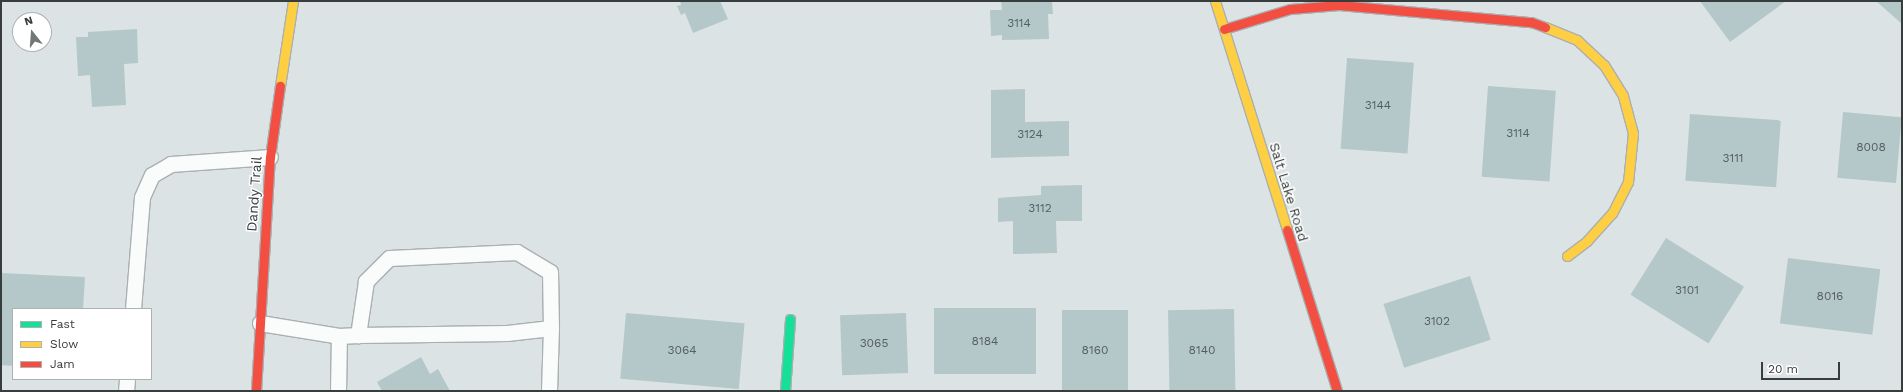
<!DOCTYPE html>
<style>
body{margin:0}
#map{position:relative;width:1903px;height:392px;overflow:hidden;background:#dce3e4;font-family:"Work Sans",sans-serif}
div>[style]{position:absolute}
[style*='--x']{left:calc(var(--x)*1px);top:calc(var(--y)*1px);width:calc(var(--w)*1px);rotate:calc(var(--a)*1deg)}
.building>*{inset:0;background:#b4c8ca;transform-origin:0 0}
.roads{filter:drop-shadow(1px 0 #aab0b1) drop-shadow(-1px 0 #aab0b1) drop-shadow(0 1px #aab0b1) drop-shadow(0 -1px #aab0b1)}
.lane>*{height:15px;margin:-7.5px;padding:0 7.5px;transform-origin:7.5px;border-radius:7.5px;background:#fafbfb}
.fast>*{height:9px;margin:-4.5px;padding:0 4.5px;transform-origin:4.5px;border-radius:4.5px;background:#16e098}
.slow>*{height:9px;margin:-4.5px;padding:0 4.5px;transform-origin:4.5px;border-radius:4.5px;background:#ffcf43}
.jam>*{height:9px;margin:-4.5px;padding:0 4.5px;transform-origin:4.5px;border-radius:4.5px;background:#f24e42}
span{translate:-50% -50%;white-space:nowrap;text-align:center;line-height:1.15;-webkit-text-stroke:3px #fff;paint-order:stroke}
.number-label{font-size:12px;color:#565f60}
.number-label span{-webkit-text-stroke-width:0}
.street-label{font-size:14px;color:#373c3d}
.frame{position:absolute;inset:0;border:2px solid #373c3d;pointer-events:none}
.legend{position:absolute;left:12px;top:308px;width:140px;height:72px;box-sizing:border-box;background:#fff;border:1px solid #afb1b1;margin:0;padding:5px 7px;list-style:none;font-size:12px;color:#373c3d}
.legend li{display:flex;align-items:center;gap:8px;height:20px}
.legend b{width:20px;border:1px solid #afb1b1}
.north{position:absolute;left:12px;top:12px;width:40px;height:40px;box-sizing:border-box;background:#fff;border:1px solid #afb1b1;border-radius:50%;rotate:343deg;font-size:11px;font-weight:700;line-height:16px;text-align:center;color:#373c3d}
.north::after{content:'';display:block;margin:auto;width:14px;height:18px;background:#717677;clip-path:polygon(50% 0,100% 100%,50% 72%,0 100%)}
.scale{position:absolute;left:1761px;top:362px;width:79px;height:18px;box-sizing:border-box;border:2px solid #373c3d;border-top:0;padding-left:5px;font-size:12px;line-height:14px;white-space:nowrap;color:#373c3d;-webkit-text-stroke:3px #fff;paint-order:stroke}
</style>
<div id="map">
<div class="building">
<div style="clip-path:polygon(680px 1px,720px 1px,728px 19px,693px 33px,685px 13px,681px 15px,677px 6px,681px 5px)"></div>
<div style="clip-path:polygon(1001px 1px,1052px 1px,1053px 14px,1048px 14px,1049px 39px,1002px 40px,1002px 35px,991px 36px,990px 10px,1002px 10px)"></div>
<div style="clip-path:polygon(1700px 1px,1786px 1px,1730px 42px)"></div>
<div style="clip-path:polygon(1876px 1px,1902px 1px,1902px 24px)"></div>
<div style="clip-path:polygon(137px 29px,138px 63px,124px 64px,126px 105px,92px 107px,90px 75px,78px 76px,76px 37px,88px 37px,88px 32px)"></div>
<div style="left:1347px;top:58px;width:67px;height:91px;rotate:4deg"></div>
<div style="left:1488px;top:86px;width:68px;height:91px;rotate:4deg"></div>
<div style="clip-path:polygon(1025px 89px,1025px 122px,1069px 121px,1069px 156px,991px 158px,991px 90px)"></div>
<div style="left:1843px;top:112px;width:59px;height:66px;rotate:5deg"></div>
<div style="left:1690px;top:114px;width:91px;height:67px;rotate:4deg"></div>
<div style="clip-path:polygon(1082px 185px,1082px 221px,1056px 221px,1057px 253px,1013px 254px,1013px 221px,998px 222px,998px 198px,1041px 195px,1041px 186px)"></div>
<div style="left:1666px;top:238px;width:92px;height:67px;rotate:32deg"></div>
<div style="left:1788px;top:258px;width:93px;height:66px;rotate:7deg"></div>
<div style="clip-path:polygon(1px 273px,85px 277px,83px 309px,13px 309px,13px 366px,1px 365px)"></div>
<div style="left:1470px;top:276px;width:67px;height:91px;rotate:72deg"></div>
<div style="left:1036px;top:308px;width:66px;height:102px;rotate:90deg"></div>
<div style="left:1234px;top:309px;width:82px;height:66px;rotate:89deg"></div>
<div style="left:1128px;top:310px;width:81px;height:66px;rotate:90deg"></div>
<div style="left:626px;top:313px;width:119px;height:66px;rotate:5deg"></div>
<div style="left:906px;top:313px;width:60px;height:66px;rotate:88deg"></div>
<div style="clip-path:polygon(421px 357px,430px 374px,438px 369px,450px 391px,382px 391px,377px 382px)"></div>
</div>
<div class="roads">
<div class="lane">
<div style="--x:133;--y:309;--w:112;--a:-85.4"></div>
<div style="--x:142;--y:197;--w:24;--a:-66"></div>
<div style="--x:152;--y:175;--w:22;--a:-30"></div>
<div style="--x:171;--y:164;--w:99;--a:-4"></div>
<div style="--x:260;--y:323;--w:80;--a:9.3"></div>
<div style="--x:339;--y:336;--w:19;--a:-3"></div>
<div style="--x:358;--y:335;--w:149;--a:-0.8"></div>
<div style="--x:507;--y:333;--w:44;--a:-6.5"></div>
<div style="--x:551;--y:328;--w:56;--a:-91"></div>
<div style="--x:550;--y:272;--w:39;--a:-149"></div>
<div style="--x:517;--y:252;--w:128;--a:177.3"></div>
<div style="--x:389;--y:258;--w:33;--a:135"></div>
<div style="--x:366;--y:281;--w:55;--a:98.4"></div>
<div style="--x:126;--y:391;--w:12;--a:-85"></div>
<div style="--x:338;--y:391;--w:55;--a:-89"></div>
<div style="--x:549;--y:391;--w:63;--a:-88.2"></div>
</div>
<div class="fast">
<div style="--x:785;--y:391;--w:72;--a:-86"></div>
</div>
<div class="slow">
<div style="--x:1215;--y:1;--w:240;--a:72.5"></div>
<div style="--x:1545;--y:27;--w:35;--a:22"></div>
<div style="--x:1577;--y:40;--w:37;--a:43"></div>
<div style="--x:1604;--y:65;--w:36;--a:58"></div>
<div style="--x:1623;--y:96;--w:38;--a:75"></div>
<div style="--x:1633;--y:133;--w:49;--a:95.8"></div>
<div style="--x:1628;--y:182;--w:35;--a:117"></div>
<div style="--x:1612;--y:213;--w:38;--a:132"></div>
<div style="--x:1587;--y:241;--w:25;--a:143"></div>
<div style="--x:280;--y:86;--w:86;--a:-81.3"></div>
</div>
<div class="jam">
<div style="--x:1224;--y:29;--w:69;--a:-16.9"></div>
<div style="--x:1290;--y:9;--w:49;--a:-4.7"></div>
<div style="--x:1339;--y:5;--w:193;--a:5.1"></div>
<div style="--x:1531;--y:22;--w:15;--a:20"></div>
<div style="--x:1287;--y:230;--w:169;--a:72.7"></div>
<div style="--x:256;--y:391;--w:234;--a:-86.6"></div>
<div style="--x:270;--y:157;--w:72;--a:-82"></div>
</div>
</div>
<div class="number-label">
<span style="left:1019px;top:24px">3114</span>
<span style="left:1378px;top:106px">3144</span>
<span style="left:1518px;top:134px">3114</span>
<span style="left:1030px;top:135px">3124</span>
<span style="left:1871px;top:148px">8008</span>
<span style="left:1733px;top:159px">3111</span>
<span style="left:1040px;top:209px">3112</span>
<span style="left:1687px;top:291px">3101</span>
<span style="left:1830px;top:297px">8016</span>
<span style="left:1437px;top:322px">3102</span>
<span style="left:985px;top:342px">8184</span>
<span style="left:874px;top:344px">3065</span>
<span style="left:682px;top:351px">3064</span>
<span style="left:1095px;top:351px">8160</span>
<span style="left:1202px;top:351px">8140</span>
</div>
<div class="street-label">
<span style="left:1289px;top:192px;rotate:73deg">Salt Lake Road</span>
<span style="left:254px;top:194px;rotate:-86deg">Dandy Trail</span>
</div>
<div class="frame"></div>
<ul class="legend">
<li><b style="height:5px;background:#16e098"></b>Fast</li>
<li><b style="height:5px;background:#ffcf43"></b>Slow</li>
<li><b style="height:5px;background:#f24e42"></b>Jam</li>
</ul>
<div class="north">N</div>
<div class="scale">20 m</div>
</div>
